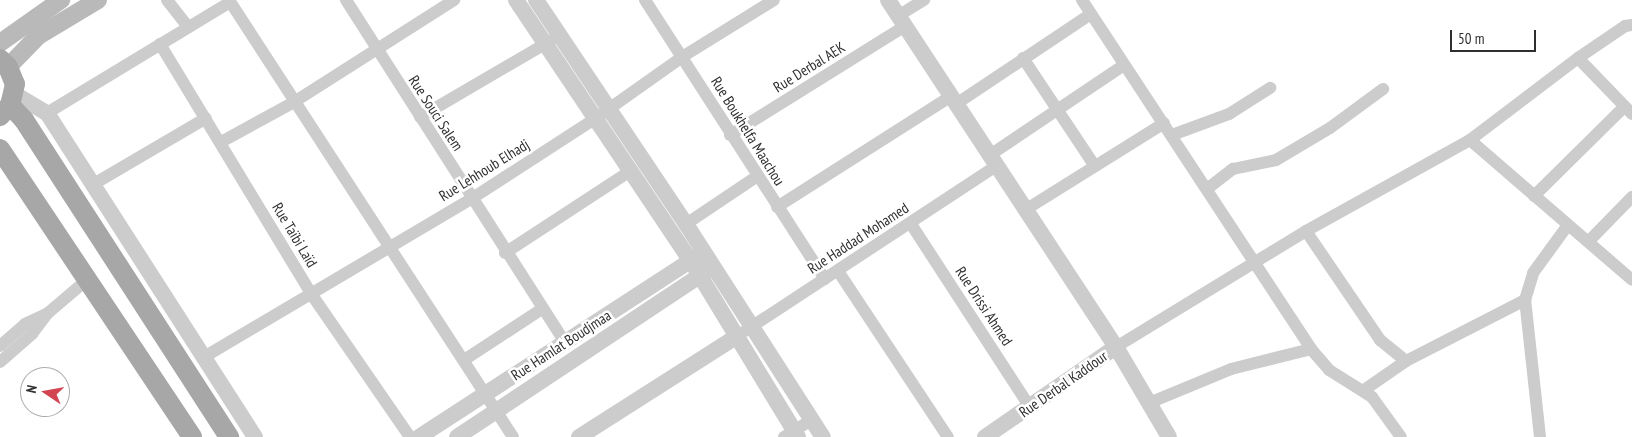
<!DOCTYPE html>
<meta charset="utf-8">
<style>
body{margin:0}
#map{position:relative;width:1632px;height:437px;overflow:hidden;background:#fff;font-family:"PT Sans Narrow",sans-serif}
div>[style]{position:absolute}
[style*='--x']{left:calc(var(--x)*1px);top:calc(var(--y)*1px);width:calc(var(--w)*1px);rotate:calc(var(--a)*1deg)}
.minor>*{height:12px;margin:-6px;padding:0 6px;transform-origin:6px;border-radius:6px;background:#ccc}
.tertiary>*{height:16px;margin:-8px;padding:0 8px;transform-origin:8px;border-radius:8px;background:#ccc}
.secondary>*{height:18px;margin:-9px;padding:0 9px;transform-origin:9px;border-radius:9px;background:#b9b9b9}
.primary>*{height:20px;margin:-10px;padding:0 10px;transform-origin:10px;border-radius:10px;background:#a7a7a7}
span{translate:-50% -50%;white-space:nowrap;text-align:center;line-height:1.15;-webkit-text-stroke:5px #fff;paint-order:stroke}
.street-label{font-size:15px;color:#2f2f2f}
.north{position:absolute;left:20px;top:367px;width:50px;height:50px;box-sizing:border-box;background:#fff;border:1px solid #acacac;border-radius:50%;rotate:282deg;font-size:14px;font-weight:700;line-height:20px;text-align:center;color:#2f2f2f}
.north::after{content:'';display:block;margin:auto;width:18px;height:22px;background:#d14652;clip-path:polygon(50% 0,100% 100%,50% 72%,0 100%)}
.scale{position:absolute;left:1450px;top:30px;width:86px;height:22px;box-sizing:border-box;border:2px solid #2f2f2f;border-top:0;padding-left:6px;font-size:15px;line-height:18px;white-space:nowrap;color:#2f2f2f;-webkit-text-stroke:4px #fff;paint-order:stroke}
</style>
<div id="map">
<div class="minor">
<div style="--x:167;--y:0;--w:34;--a:52"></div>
<div style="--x:229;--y:0;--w:521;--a:56.98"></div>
<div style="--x:346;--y:0;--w:407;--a:57.4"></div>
<div style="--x:645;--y:0;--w:332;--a:57.2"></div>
<div style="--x:1082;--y:0;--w:417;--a:56.7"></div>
<div style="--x:1311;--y:349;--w:28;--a:49"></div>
<div style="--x:1329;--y:370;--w:51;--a:32.1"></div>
<div style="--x:1372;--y:397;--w:49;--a:54.1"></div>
<div style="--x:898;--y:16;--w:31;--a:-32"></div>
<div style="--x:160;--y:44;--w:293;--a:58.8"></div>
<div style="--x:312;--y:295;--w:173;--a:55.4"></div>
<div style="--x:1023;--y:58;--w:128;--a:56.4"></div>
<div style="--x:1578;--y:58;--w:78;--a:46"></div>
<div style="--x:956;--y:104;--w:162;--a:-33.7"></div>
<div style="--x:47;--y:113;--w:214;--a:-31.2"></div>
<div style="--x:420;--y:117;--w:153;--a:-30.3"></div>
<div style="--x:730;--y:135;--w:206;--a:-31.9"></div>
<div style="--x:1172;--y:135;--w:61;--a:-20.2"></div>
<div style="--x:1229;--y:114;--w:49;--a:-32.4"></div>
<div style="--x:1470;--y:140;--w:214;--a:40.8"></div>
<div style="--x:221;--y:142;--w:83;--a:-28.7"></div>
<div style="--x:294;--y:102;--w:190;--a:-32.5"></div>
<div style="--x:990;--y:155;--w:161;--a:-33.9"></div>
<div style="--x:92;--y:185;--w:132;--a:-30.4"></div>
<div style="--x:1207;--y:189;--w:33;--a:-38"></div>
<div style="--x:1233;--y:169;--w:44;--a:-11.8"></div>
<div style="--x:1276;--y:160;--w:63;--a:-30.7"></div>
<div style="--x:1330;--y:128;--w:66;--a:-36.3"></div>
<div style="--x:1534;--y:196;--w:127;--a:-44.7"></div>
<div style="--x:777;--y:207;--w:206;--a:-32.5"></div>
<div style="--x:1025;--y:210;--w:164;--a:-32"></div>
<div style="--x:686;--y:224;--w:84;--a:-33.9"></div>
<div style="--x:911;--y:224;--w:218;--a:57"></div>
<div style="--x:1306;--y:231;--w:132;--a:55.8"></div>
<div style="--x:1380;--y:340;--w:33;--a:39"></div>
<div style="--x:1406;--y:361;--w:51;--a:145.4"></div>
<div style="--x:1589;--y:241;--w:62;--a:-45.7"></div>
<div style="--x:505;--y:253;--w:152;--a:-33.2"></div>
<div style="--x:838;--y:271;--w:199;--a:56.5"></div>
<div style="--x:745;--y:331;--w:300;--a:-33.3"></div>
<div style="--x:0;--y:346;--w:33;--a:-41"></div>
<div style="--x:25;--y:324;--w:23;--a:-25"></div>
<div style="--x:1116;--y:347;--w:223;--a:-31.4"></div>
<div style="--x:1306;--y:231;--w:188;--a:-29"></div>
<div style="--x:1470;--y:140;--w:136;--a:-37.2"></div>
<div style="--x:1578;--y:58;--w:57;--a:-34.2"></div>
<div style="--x:1625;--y:26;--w:7;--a:-8"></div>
<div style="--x:204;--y:357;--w:310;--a:-30.6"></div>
<div style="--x:471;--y:199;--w:149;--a:-32.9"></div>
<div style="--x:596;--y:118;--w:105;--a:-35.3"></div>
<div style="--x:682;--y:57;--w:108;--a:-31.8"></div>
<div style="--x:464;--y:360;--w:93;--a:-33.2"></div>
<div style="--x:1406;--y:361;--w:134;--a:-27.1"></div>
<div style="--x:0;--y:362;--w:43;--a:-41.2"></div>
<div style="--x:32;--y:334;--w:26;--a:-53"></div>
<div style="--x:48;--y:313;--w:52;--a:-40.4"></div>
<div style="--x:1149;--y:403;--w:89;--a:-22.5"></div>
<div style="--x:1231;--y:369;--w:82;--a:-14"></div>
<div style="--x:784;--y:437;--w:32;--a:-32"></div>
<div style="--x:1540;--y:437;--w:138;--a:-96.2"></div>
<div style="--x:1525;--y:300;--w:28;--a:-73"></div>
<div style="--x:1533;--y:273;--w:59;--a:-53.9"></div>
</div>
<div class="tertiary">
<div style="--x:516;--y:0;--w:314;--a:56.2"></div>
<div style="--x:691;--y:261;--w:206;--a:58.7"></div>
<div style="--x:536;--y:0;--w:270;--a:56.2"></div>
<div style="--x:686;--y:224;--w:253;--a:57.3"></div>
<div style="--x:888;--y:0;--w:415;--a:56.7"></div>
<div style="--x:1116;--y:347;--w:104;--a:59.5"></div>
<div style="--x:15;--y:94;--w:37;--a:31"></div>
<div style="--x:47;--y:113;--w:385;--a:57.3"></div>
<div style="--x:419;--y:437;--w:334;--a:-33"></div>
<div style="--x:457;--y:437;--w:300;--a:-33.6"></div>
<div style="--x:579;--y:437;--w:186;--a:-32.5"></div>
<div style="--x:985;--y:437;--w:159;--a:-34.5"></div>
</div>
<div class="secondary">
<div style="--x:0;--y:43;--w:75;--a:-35.2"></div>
<div style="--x:8;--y:67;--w:43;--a:-45.9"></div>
<div style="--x:38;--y:36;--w:70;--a:-31"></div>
</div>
<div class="primary">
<div style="--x:0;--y:59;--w:11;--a:45"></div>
<div style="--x:8;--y:67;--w:18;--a:68"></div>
<div style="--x:15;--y:84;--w:22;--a:103"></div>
<div style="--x:10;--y:105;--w:15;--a:132"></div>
<div style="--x:10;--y:105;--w:21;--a:47"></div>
<div style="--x:24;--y:120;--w:378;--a:57.1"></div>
<div style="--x:0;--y:149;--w:346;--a:56.3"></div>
</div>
<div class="street-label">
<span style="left:809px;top:67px;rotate:-32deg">Rue Derbal AEK</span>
<span style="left:436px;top:113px;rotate:57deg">Rue Souci Salem</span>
<span style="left:748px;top:131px;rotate:58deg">Rue Boukhelfa Maachou</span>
<span style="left:484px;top:170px;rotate:-32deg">Rue Lehhoub Elhadj</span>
<span style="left:295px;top:235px;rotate:59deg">Rue Taïbi Laïd</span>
<span style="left:858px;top:238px;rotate:-33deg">Rue Haddad Mohamed</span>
<span style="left:984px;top:306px;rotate:57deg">Rue Drissi Ahmed</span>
<span style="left:561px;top:345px;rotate:-33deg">Rue Hamlat Boudjmaa</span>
<span style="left:1063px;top:384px;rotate:-35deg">Rue Derbal Kaddour</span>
</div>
<div class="north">N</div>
<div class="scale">50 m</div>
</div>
